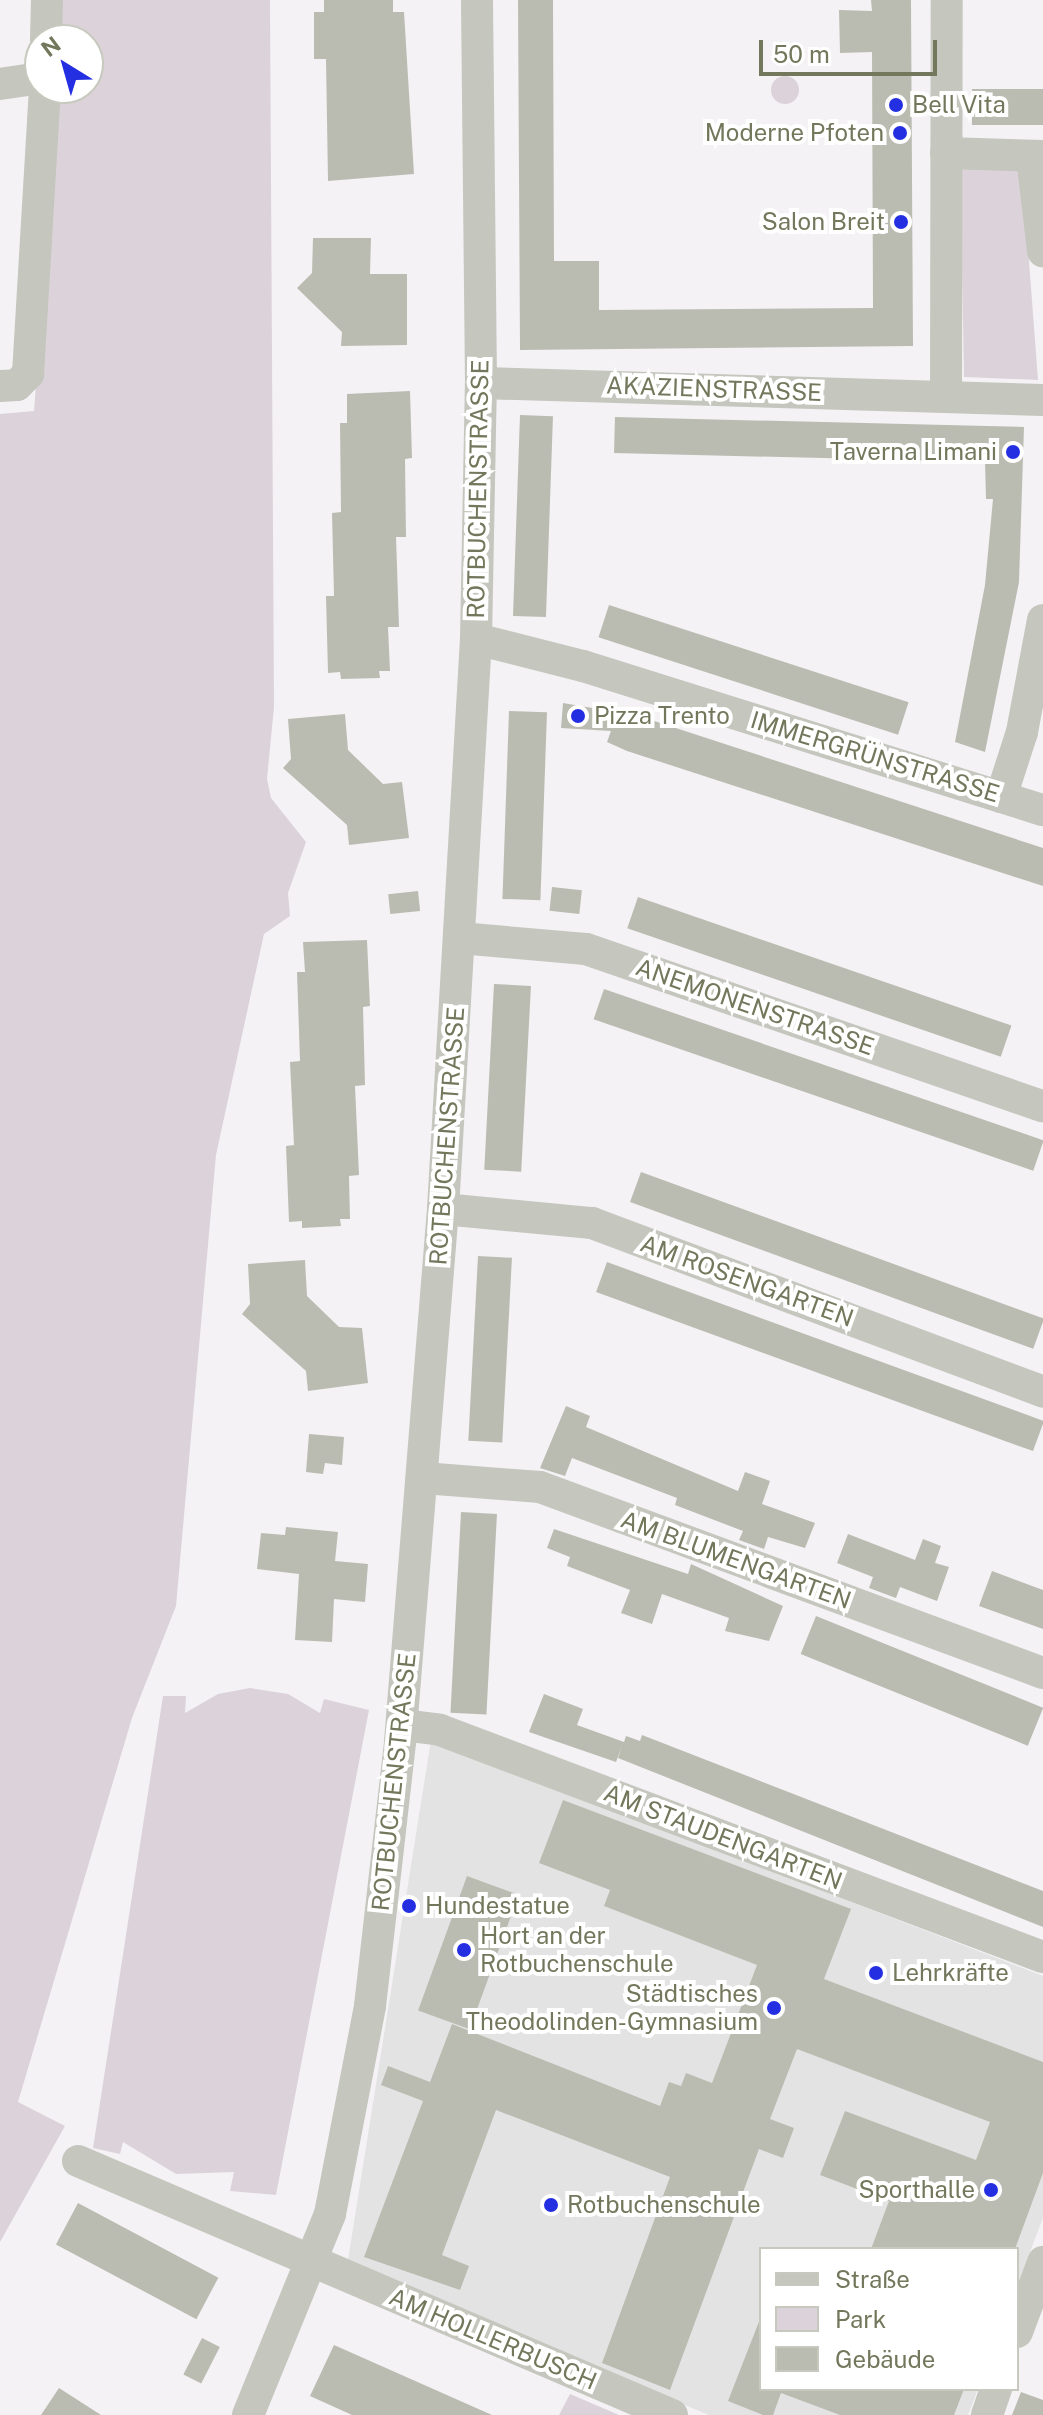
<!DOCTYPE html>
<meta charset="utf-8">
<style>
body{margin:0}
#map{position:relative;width:1043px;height:2415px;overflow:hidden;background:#f4f2f5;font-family:"Public Sans",sans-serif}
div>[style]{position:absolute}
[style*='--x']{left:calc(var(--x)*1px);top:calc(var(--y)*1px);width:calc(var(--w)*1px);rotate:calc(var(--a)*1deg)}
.built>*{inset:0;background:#e4e3e3}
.green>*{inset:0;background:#dcd3da}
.round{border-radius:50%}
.building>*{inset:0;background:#bbbcb1;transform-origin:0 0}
.minor>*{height:32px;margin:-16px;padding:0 16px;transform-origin:16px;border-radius:16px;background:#c5c6be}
.dots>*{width:22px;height:22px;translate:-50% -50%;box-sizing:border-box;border:4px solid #fff;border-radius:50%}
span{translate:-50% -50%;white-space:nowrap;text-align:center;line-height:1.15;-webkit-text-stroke:8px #fff;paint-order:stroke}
.poi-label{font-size:24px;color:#73785c}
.left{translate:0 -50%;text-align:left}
.right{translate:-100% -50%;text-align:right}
.street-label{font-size:24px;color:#73785c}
.legend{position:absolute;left:759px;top:2247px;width:260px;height:144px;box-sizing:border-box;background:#fff;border:2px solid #c7c9be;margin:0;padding:10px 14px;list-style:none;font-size:24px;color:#73785c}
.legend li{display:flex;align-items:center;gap:16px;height:40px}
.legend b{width:40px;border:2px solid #c7c9be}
.north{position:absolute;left:24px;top:24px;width:80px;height:80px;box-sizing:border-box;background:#fff;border:2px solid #c7c9be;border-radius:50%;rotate:323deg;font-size:22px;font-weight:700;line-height:32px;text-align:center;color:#73785c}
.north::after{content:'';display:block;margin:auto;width:28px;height:36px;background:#252fe2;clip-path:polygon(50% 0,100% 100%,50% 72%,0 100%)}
.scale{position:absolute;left:759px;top:40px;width:178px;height:36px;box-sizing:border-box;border:4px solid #73785c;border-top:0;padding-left:10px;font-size:24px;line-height:28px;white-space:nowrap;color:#73785c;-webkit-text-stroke:6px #fff;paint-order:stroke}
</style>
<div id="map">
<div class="built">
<div style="clip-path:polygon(431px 1740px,1043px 1976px,1043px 2218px,1017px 2286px,1017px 2249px,761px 2249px,761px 2389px,978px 2389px,968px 2415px,709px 2415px,347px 2266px)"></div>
</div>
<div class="green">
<div style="clip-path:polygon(58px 0,270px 0,274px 707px,267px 779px,271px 798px,306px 842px,288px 893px,290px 916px,264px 934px,216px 1155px,176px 1606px,132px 1718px,18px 2102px,65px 2126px,0 2242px,0 414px,34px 411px,58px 88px,88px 88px,88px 40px,58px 40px)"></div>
<div class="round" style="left:771px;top:76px;width:28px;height:28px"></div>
<div style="clip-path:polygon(960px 166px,1022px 168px,1038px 380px,964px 377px)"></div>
<div style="clip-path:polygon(250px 1688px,288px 1694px,320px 1713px,324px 1699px,369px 1710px,276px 2195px,230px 2191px,234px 2172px,176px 2174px,123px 2142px,120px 2154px,93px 2148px,163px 1696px,186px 1696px,185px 1713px,218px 1694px)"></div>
<div style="clip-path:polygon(570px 2394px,619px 2415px,559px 2415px)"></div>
</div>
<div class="building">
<div style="clip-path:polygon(324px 0,393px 0,393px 12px,404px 12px,414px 174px,328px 181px,326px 59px,314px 59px,314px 12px,324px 12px)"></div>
<div style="clip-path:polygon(518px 0,553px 0,554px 261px,599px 261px,599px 310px,873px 308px,872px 52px,840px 53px,839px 10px,872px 11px,871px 0,911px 0,913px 346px,520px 350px)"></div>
<div style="left:1043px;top:89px;width:36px;height:71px;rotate:90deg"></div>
<div style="clip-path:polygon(313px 238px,371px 238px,370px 274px,407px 274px,407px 345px,341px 346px,342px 332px,297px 288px,312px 273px)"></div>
<div style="clip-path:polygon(410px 391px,412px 458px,405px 459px,406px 537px,396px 537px,399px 627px,388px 627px,390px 671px,379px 671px,380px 678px,341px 679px,340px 672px,328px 673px,326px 596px,334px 596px,332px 513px,341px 512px,340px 423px,347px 423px,347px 394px)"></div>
<div style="left:520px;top:415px;width:33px;height:201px;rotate:2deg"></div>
<div style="clip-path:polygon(615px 417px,1024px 427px,1019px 582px,985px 752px,955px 742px,985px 585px,993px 499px,986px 499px,985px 462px,614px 453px)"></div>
<div style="left:609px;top:605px;width:315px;height:34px;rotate:18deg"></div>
<div style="clip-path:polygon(563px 703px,639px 716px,1043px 848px,1043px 886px,627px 751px,607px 742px,611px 731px,561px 728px)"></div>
<div style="left:509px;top:711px;width:38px;height:188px;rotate:2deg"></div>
<div style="clip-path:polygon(345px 714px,348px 750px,383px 784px,402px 782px,409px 838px,349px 845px,347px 825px,283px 768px,291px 759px,288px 719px)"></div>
<div style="left:552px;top:887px;width:30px;height:24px;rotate:6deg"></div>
<div style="left:418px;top:891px;width:20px;height:30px;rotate:84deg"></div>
<div style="left:638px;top:897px;width:395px;height:33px;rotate:19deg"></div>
<div style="clip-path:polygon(367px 940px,370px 1006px,363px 1007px,365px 1085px,355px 1086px,359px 1175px,349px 1176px,350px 1219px,340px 1219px,341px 1226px,302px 1228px,302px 1221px,289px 1222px,286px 1146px,294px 1145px,290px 1062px,300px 1061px,297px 972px,305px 972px,303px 942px)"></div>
<div style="left:494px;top:984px;width:37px;height:186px;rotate:3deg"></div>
<div style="left:604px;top:989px;width:465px;height:32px;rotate:19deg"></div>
<div style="left:641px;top:1172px;width:429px;height:32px;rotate:20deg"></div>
<div style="left:478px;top:1256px;width:34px;height:185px;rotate:3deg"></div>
<div style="clip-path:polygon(305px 1260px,307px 1296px,339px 1327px,362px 1328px,368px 1383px,308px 1391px,306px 1371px,242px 1314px,250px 1304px,248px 1264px)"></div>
<div style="left:607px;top:1262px;width:465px;height:32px;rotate:20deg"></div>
<div style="clip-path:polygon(566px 1406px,590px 1416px,586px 1427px,738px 1491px,745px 1472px,770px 1481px,762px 1504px,815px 1523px,805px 1548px,768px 1537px,764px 1549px,739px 1540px,743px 1531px,675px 1505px,677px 1498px,572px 1458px,565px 1476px,540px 1468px)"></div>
<div style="clip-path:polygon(309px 1434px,344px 1437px,342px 1465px,325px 1463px,323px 1474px,306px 1472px)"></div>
<div style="left:461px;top:1512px;width:36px;height:201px;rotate:3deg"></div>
<div style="clip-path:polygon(286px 1527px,338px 1532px,335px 1561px,368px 1564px,365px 1602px,334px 1599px,332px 1642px,295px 1640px,299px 1574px,257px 1569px,261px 1533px,285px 1535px)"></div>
<div style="clip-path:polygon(554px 1529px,688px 1574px,691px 1564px,783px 1606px,769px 1641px,725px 1631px,729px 1618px,662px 1594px,652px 1624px,621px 1613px,630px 1590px,567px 1566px,570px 1557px,547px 1548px)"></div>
<div style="clip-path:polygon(848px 1534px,915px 1560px,923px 1539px,941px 1546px,935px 1563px,949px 1567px,937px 1601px,900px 1587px,896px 1598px,869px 1588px,873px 1577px,837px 1563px)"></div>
<div style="clip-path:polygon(992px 1571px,1043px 1590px,1043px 1629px,979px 1606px)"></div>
<div style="left:816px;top:1616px;width:245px;height:41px;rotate:22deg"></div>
<div style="clip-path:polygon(544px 1694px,583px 1709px,577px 1725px,624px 1742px,626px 1736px,640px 1741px,642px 1735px,1043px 1891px,1043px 1927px,618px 1758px,622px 1746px,616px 1762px,529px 1732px)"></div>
<div style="clip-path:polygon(563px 1800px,851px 1909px,824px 1979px,1043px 2062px,1043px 2173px,1015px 2249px,871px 2249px,889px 2201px,820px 2175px,845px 2111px,976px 2160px,990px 2122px,797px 2049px,770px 2119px,794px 2128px,783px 2158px,759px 2149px,670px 2390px,602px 2363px,670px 2177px,496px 2110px,442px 2255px,469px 2266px,460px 2290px,364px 2257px,423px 2101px,381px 2085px,388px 2066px,430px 2082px,452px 2024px,660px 2106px,669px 2082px,681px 2086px,686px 2073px,712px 2083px,757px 1965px,604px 1906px,610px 1890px,539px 1863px)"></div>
<div style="left:467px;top:1876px;width:55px;height:143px;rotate:20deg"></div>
<div style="left:78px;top:2203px;width:159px;height:47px;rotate:28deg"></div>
<div style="clip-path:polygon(760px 2319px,761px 2389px,964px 2389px,954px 2415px,840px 2415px,781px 2393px,773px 2415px,763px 2415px,728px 2401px)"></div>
<div style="left:202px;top:2338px;width:20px;height:41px;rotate:27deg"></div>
<div style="clip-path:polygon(334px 2345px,492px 2415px,352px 2415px,310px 2396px)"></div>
<div style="clip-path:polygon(59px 2388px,101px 2415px,41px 2415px)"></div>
<div style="clip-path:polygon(1021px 2392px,1043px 2400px,1043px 2415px,1012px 2415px)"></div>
</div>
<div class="minor">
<div style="--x:46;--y:40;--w:40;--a:-88.6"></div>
<div style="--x:0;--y:84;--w:40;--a:-8.5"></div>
<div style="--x:946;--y:153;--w:97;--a:1.8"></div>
<div style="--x:1032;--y:157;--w:95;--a:83.3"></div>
<div style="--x:481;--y:383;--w:562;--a:1.73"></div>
<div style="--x:0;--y:386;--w:17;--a:-3"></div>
<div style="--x:17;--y:385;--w:16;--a:-45"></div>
<div style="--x:28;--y:374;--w:287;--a:-86.6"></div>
<div style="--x:946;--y:397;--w:397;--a:-89.9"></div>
<div style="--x:476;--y:639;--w:110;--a:14.2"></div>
<div style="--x:583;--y:666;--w:482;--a:17.4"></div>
<div style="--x:1001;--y:797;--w:68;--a:-72.1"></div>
<div style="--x:1022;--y:732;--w:114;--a:-79.4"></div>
<div style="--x:460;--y:938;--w:126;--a:5"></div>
<div style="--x:586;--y:949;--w:483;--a:19"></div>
<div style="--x:443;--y:1209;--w:150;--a:5.4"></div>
<div style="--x:592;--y:1223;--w:482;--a:20.5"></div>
<div style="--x:423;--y:1478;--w:117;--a:4.4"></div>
<div style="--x:540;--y:1487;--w:536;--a:20.29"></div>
<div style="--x:402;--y:1725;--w:38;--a:7"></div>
<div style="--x:440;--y:1730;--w:644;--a:20.63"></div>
<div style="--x:78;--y:2161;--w:646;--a:23.15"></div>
<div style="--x:1017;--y:2332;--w:75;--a:-69.6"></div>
<div style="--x:248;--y:2415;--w:217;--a:-67.8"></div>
<div style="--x:330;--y:2214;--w:212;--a:-79.1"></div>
<div style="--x:370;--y:2006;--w:266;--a:-83.5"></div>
<div style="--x:400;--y:1742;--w:535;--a:-85.39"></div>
<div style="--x:443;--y:1209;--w:571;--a:-86.69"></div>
<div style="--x:476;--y:639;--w:256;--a:-88.9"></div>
<div style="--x:481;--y:383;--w:383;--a:-90.6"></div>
<div style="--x:987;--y:2415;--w:28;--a:-71"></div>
</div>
<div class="dots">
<div style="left:896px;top:105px;background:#252fe2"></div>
<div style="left:900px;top:133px;background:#252fe2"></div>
<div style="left:901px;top:222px;background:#252fe2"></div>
<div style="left:1013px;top:452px;background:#252fe2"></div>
<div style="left:578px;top:716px;background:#252fe2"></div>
<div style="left:409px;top:1906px;background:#252fe2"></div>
<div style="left:464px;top:1950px;background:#252fe2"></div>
<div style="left:876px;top:1973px;background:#252fe2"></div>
<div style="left:774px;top:2008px;background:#252fe2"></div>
<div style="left:991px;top:2190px;background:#252fe2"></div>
<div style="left:551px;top:2205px;background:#252fe2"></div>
</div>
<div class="poi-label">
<span class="left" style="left:912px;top:105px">Bell Vita</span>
<span class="right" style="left:884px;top:133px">Moderne Pfoten</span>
<span class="right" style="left:885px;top:222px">Salon Breit</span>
<span class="right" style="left:997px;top:452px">Taverna Limani</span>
<span class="left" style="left:594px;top:716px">Pizza Trento</span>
<span class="left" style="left:425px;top:1906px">Hundestatue</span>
<span class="left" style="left:480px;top:1950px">Hort an der<br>Rotbuchenschule</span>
<span class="left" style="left:892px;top:1973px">Lehrkräfte</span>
<span class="right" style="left:758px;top:2008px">Städtisches<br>Theodolinden-Gymnasium</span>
<span class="right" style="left:975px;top:2190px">Sporthalle</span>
<span class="left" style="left:567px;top:2205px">Rotbuchenschule</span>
</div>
<div class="street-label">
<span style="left:714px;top:389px;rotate:2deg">AKAZIENSTRASSE</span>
<span style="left:478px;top:489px;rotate:-89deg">ROTBUCHENSTRASSE</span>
<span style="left:875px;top:757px;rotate:17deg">IMMERGRÜNSTRASSE</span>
<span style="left:755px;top:1007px;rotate:19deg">ANEMONENSTRASSE</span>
<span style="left:447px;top:1136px;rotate:-86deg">ROTBUCHENSTRASSE</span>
<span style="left:747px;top:1281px;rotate:20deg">AM ROSENGARTEN</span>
<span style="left:736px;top:1560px;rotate:20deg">AM BLUMENGARTEN</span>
<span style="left:394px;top:1782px;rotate:-84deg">ROTBUCHENSTRASSE</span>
<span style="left:723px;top:1837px;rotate:21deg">AM STAUDENGARTEN</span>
<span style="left:493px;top:2339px;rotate:23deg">AM HOLLERBUSCH</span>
</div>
<ul class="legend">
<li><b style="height:10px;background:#c5c6be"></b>Straße</li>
<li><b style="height:22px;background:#dcd3da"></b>Park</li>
<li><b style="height:22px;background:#bbbcb1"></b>Gebäude</li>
</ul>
<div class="north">N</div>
<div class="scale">50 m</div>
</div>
